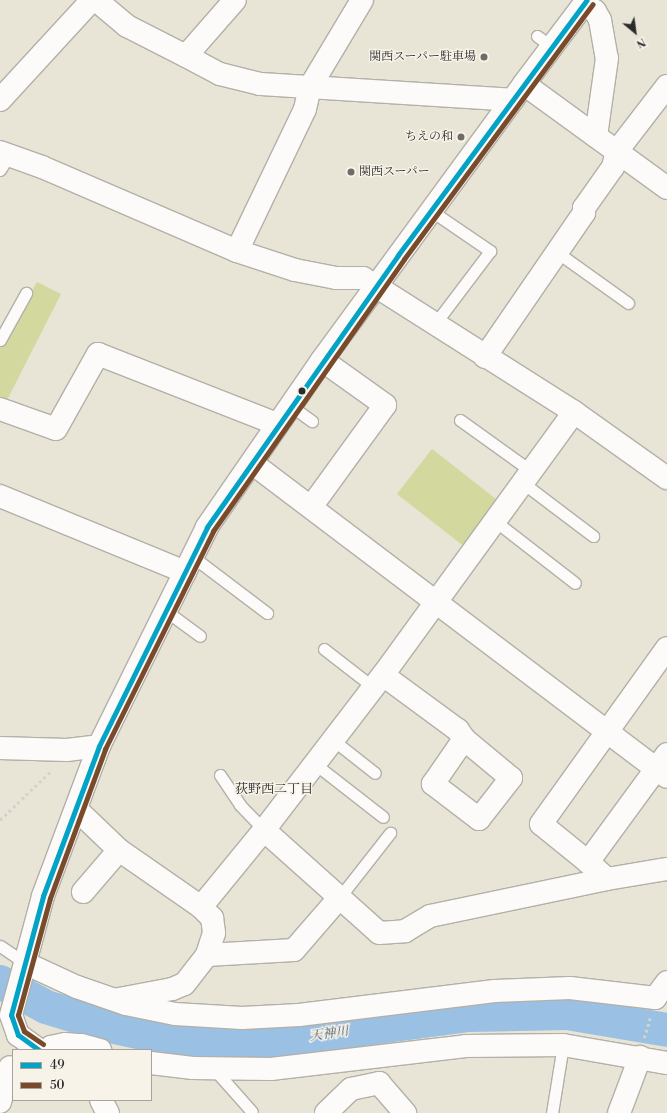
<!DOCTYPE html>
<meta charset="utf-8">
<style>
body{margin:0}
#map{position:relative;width:667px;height:1113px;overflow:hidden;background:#e8e4d6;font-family:"Libre Bodoni","Noto Serif JP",serif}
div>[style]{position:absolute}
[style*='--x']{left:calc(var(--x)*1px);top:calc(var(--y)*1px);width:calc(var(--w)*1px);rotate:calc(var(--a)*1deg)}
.green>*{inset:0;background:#d2d89e;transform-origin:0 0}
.river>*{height:34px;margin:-17px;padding:0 17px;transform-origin:17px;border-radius:17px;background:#9ac0e3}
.path>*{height:2.5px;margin-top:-1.25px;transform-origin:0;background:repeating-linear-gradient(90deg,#d4d2ce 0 3px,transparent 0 6px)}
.roads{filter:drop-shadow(1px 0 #b3b0a8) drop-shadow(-1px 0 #b3b0a8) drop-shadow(0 1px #b3b0a8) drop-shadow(0 -1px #b3b0a8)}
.service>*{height:11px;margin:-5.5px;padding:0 5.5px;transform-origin:5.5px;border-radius:5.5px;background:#fcfbf9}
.minor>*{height:22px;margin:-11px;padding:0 11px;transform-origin:11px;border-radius:11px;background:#fcfbf9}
.tertiary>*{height:22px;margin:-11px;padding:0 11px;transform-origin:11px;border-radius:11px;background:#fcfbf9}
.bus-1>*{height:5px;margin:-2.5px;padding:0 2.5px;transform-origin:2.5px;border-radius:2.5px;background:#02a3c6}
.bus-2>*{height:5px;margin:-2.5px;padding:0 2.5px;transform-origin:2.5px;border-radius:2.5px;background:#7a4b2a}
.dots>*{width:11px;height:11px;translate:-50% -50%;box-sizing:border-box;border:2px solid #f7f3e8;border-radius:50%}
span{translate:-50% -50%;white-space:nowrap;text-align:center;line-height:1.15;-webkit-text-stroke:3px #f7f3e8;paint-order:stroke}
.poi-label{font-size:12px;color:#2b2b2b}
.right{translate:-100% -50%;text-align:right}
.left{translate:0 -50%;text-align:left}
.neighbourhood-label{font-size:13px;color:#2b2b2b}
.water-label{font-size:13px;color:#425364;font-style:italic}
.legend{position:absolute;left:12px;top:1049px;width:140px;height:52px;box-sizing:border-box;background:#f7f3e8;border:1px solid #a5a39c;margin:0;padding:5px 7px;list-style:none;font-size:12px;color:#2b2b2b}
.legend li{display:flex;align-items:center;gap:8px;height:20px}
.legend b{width:20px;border:1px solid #a5a39c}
.north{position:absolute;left:615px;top:12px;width:40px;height:40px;-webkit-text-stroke:3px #f7f3e8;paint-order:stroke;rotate:151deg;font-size:11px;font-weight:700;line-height:16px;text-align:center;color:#2b2b2b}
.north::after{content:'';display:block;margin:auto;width:14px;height:18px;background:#2b2b2b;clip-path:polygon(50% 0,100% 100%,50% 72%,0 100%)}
</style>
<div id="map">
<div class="green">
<div style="clip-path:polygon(37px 282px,61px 294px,4px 406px,0 404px,0 346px)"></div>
<div style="left:432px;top:449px;width:90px;height:57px;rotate:38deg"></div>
</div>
<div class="river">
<div style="--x:0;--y:982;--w:52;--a:28.5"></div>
<div style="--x:46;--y:1007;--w:62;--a:17"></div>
<div style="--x:105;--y:1025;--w:47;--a:12.3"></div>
<div style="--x:151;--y:1035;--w:55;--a:6.2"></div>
<div style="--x:206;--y:1041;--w:53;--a:2.2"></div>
<div style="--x:259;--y:1043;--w:212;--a:-7.6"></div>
<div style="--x:469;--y:1015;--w:98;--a:-1.2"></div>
<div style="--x:567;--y:1013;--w:101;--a:9.6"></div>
</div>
<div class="path">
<div style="--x:0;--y:820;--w:72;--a:-43.9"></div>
<div style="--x:644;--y:1038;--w:21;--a:-73"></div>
</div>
<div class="roads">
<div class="service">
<div style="--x:537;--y:36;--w:19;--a:36"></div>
<div style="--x:0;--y:170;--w:17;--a:-59"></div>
<div style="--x:430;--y:210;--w:73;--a:34.3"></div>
<div style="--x:490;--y:251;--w:93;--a:127.1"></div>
<div style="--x:558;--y:253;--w:86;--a:35.5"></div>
<div style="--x:0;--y:340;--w:54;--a:-61"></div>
<div style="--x:291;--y:406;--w:26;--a:36"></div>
<div style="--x:460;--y:420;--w:87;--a:35.7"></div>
<div style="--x:523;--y:483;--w:88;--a:37.1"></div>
<div style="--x:495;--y:521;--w:101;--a:37.8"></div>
<div style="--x:193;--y:557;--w:93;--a:37.1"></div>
<div style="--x:166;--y:611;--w:42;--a:36.3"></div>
<div style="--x:324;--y:649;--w:62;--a:37.8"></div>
<div style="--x:333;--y:740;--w:53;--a:38.2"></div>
<div style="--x:315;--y:764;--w:86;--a:37.9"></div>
<div style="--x:220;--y:775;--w:36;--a:56"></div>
<div style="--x:240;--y:805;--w:35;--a:46"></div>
<div style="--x:339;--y:898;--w:83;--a:-51.9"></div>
<div style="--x:0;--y:946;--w:30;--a:34"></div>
<div style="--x:214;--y:1069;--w:57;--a:48.5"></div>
<div style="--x:552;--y:1113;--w:69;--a:-80.8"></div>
</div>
<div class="minor">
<div style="--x:96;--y:0;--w:40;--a:40"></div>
<div style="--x:127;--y:26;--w:66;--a:27"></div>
<div style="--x:186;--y:56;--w:38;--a:28"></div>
<div style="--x:220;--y:74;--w:41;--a:14"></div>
<div style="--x:260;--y:84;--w:253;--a:3.6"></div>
<div style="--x:585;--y:3;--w:13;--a:39"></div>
<div style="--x:595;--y:11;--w:10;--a:61"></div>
<div style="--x:600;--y:20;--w:39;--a:80"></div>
<div style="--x:607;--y:58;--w:79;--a:98"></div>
<div style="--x:186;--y:56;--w:74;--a:-48.8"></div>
<div style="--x:0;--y:100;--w:136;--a:-47.4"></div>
<div style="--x:0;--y:152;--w:45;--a:19.7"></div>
<div style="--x:42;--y:167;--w:212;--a:23.3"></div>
<div style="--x:237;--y:251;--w:157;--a:-64.4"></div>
<div style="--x:305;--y:109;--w:23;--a:-77"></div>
<div style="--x:310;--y:87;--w:101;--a:-59.1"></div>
<div style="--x:237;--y:251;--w:61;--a:18.1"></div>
<div style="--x:295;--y:270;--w:42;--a:11"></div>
<div style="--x:336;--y:278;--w:27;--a:0"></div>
<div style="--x:363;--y:278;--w:250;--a:32.4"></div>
<div style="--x:485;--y:357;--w:175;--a:-55.5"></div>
<div style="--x:584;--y:213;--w:5;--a:-90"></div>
<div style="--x:584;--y:208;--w:50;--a:-54.7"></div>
<div style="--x:613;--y:167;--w:16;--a:-76"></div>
<div style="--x:617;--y:151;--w:82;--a:-52.4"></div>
<div style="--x:0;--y:409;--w:59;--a:19.7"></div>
<div style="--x:56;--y:429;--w:86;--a:-60.8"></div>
<div style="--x:98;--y:354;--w:192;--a:21.4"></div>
<div style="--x:252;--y:463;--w:520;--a:37.11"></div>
<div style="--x:0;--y:496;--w:200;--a:22.3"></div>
<div style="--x:311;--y:507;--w:126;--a:-54"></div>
<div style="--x:385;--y:405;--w:77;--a:-144.5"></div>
<div style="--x:383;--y:675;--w:93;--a:36.3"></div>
<div style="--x:458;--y:730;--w:11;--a:56"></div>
<div style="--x:464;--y:739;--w:61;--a:39.7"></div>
<div style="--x:511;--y:778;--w:52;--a:128"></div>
<div style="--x:479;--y:819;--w:58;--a:-142.7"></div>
<div style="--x:433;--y:784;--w:55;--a:-55.4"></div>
<div style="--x:0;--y:748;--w:67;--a:1.7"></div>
<div style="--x:67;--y:750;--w:32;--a:-7"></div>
<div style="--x:76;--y:809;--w:59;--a:43.6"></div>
<div style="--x:119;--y:850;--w:100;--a:34.8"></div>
<div style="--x:201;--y:907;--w:16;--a:45"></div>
<div style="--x:212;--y:918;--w:15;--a:82"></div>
<div style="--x:214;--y:933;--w:23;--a:108"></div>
<div style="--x:207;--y:955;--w:37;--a:128"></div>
<div style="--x:184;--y:984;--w:13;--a:157"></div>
<div style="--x:172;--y:989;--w:54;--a:169.3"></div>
<div style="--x:264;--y:830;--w:154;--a:41.8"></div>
<div style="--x:379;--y:933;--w:26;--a:-4"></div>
<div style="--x:405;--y:931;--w:29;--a:-31"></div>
<div style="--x:430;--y:916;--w:181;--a:-11.8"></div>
<div style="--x:588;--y:862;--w:60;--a:-141"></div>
<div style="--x:541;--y:824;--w:216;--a:-54.4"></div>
<div style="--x:83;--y:892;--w:55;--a:-49.4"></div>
<div style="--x:201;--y:907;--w:99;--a:-50.7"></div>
<div style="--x:264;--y:830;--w:195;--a:-52.5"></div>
<div style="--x:383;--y:675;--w:325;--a:-54"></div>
<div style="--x:574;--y:412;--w:114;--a:35.4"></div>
<div style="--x:207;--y:955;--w:87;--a:-3.3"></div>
<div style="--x:294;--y:950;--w:69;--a:-49.1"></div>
<div style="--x:25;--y:963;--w:57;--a:24.8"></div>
<div style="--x:77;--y:987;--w:52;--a:19.1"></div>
<div style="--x:126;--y:1004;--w:50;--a:11.5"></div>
<div style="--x:175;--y:1014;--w:67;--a:3.4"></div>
<div style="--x:242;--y:1018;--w:57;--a:-3"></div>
<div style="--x:299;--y:1015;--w:197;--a:-7"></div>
<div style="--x:495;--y:991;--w:75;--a:-2.3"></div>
<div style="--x:570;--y:988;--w:86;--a:6.7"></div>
<div style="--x:655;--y:998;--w:20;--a:-53"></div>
<div style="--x:39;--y:1050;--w:26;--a:-144"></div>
<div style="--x:18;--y:1035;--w:21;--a:-109"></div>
<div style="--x:11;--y:1015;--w:123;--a:-74.9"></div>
<div style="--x:43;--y:896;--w:160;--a:-69.5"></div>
<div style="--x:99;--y:746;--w:244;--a:-63.7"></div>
<div style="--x:207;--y:527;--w:203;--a:-55.4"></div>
<div style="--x:322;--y:360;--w:342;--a:-53.8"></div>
<div style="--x:49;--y:1050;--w:4;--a:-56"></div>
<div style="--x:51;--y:1047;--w:14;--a:-12"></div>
<div style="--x:65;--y:1044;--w:16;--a:4"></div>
<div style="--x:81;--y:1045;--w:20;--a:15"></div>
<div style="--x:151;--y:1063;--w:42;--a:6.8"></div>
<div style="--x:193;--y:1068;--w:78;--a:0.7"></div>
<div style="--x:271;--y:1069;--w:196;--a:-6.7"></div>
<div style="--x:466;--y:1046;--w:97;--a:-0.6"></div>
<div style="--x:563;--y:1045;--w:106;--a:9.8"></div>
<div style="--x:101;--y:1100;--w:15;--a:62"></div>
<div style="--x:0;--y:1102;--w:36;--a:-74"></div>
<div style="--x:326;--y:1113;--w:35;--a:-44"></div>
<div style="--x:351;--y:1089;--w:29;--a:-12"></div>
<div style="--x:379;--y:1083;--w:40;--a:49"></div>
<div style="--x:619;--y:1113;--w:60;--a:-69.4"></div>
</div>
<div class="tertiary">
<div style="--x:587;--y:0;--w:105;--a:126.9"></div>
<div style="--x:524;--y:84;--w:177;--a:36"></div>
<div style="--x:667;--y:754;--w:134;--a:126.2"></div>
<div style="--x:588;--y:862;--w:25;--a:42"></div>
<div style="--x:607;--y:879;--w:61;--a:-9.5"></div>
</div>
</div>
<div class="bus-1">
<div style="--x:39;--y:1050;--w:26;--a:-144"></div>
<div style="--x:18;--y:1035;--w:21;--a:-109"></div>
<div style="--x:11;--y:1015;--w:123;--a:-74.9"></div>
<div style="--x:43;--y:896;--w:160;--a:-69.5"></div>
<div style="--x:99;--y:746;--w:244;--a:-63.7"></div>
<div style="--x:207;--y:527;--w:332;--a:-54.9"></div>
<div style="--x:398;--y:255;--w:317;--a:-53.5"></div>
</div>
<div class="bus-2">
<div style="--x:43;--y:1044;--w:23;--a:-146"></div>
<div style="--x:24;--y:1031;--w:17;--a:-111"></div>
<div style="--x:18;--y:1015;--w:121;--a:-74.7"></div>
<div style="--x:50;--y:898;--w:159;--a:-69.7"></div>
<div style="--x:105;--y:749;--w:243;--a:-63.6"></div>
<div style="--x:213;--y:531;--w:332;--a:-54.9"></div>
<div style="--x:404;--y:259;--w:317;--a:-53.5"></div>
</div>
<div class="dots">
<div style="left:484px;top:57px;background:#6d6c67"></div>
<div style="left:461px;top:137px;background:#6d6c67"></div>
<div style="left:351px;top:172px;background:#6d6c67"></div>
<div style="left:302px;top:391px;background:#2b2b2b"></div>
</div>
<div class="poi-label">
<span class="right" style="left:476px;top:57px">関西スーパー駐車場</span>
<span class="right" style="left:453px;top:137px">ちえの和</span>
<span class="left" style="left:359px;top:172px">関西スーパー</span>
</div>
<div class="neighbourhood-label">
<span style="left:274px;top:789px">荻野西二丁目</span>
</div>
<div class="water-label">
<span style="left:329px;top:1034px;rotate:-8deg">天神川</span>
</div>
<ul class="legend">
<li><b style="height:5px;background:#02a3c6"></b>49</li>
<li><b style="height:5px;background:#7a4b2a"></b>50</li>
</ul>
<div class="north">N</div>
</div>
